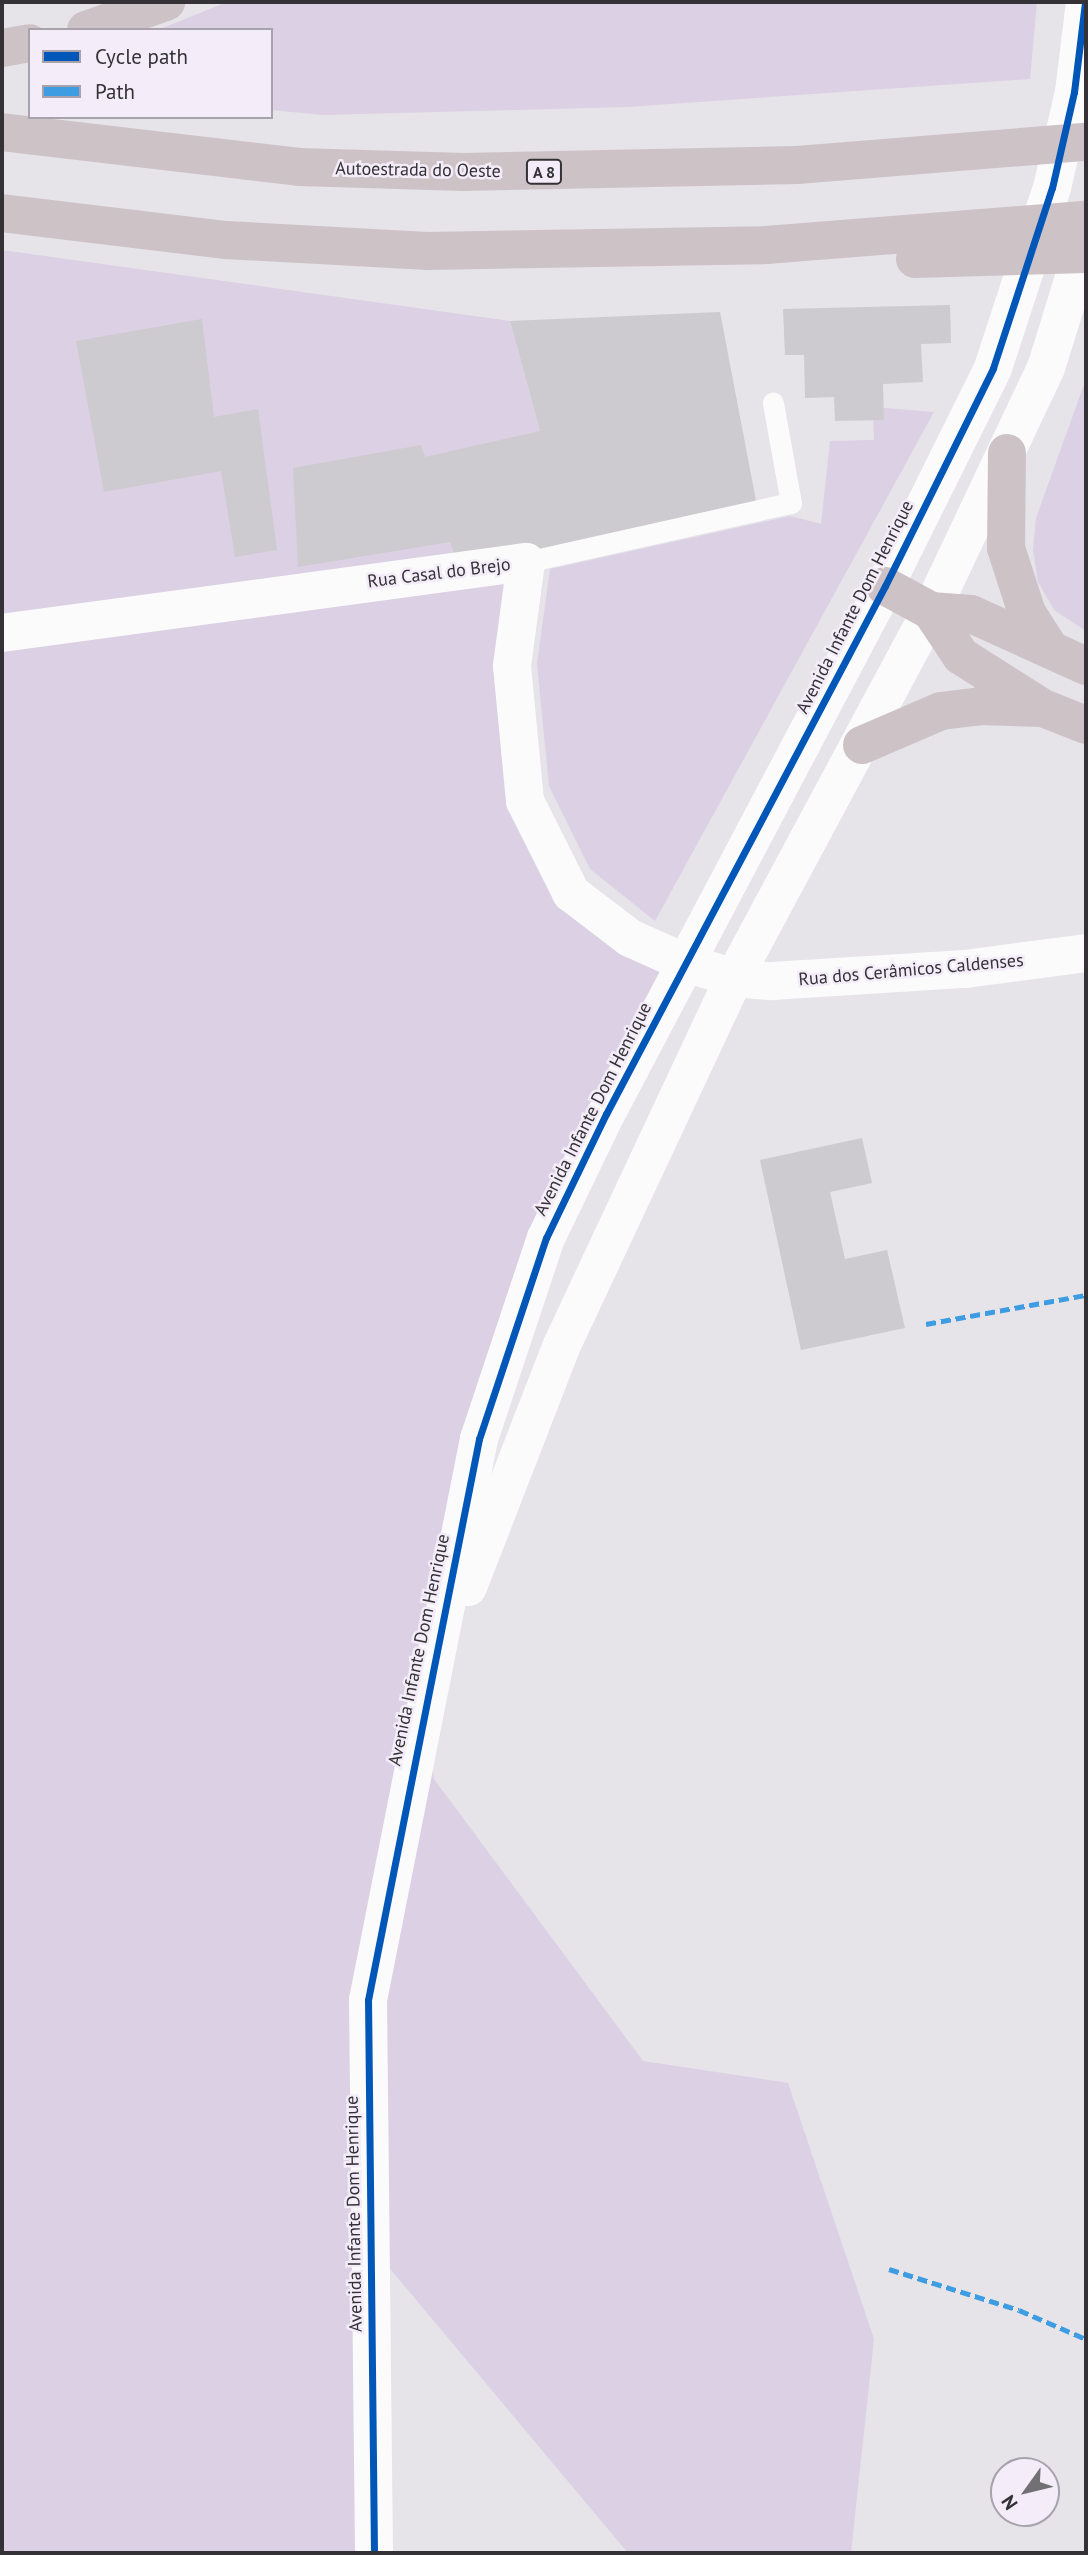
<!DOCTYPE html>
<meta charset="utf-8">
<style>
body{margin:0}
#map{position:relative;width:1088px;height:2555px;overflow:hidden;background:#e6e3e9;font-family:"PT Sans",sans-serif}
div>[style]{position:absolute}
[style*='--x']{left:calc(var(--x)*1px);top:calc(var(--y)*1px);width:calc(var(--w)*1px);rotate:calc(var(--a)*1deg)}
.green>*{inset:0;background:#dbd0e4}
.building>*{inset:0;background:#cdcbcf}
.service>*{height:21px;margin:-10.5px;padding:0 10.5px;transform-origin:10.5px;border-radius:10.5px;background:#fbfbfc}
.minor>*{height:38px;margin:-19px;padding:0 19px;transform-origin:19px;border-radius:19px;background:#fbfbfc}
.tertiary>*{height:38px;margin:-19px;padding:0 19px;transform-origin:19px;border-radius:19px;background:#fbfbfc}
.secondary>*{height:38px;margin:-19px;padding:0 19px;transform-origin:19px;border-radius:19px;background:#fbfbfc}
.motorway>*{height:38px;margin:-19px;padding:0 19px;transform-origin:19px;border-radius:19px;background:#cdc3c6}
.quiet>*{height:5px;margin-top:-2.5px;transform-origin:0;background:repeating-linear-gradient(90deg,#3e9de2 0 10px,transparent 0 15px)}
.cycleway>*{height:7px;margin:-3.5px;padding:0 3.5px;transform-origin:3.5px;border-radius:3.5px;background:#0057b8}
span{translate:-50% -50%;white-space:nowrap;text-align:center;line-height:1.15;-webkit-text-stroke:5px #f4edf9;paint-order:stroke}
.shield-label span{padding:2px 5px;background:#f4edf9;border:2px solid;border-radius:5px;-webkit-text-stroke-width:0}
.shield-label{font-size:16px;color:#343236;font-weight:700}
.street-label{font-size:18px;color:#343236}
.frame{position:absolute;inset:0;border:4px solid #343236;pointer-events:none}
.legend{position:absolute;left:28px;top:28px;width:245px;height:91px;box-sizing:border-box;background:#f4edf9;border:2px solid #a7a2ab;margin:0;padding:9px 12px;list-style:none;font-size:21px;color:#343236}
.legend li{display:flex;align-items:center;gap:14px;height:35px}
.legend b{width:35px;border:2px solid #a7a2ab}
.north{position:absolute;left:990px;top:2457px;width:70px;height:70px;box-sizing:border-box;background:#f4edf9;border:2px solid #a7a2ab;border-radius:50%;rotate:236deg;font-size:19px;font-weight:700;line-height:28px;text-align:center;color:#343236}
.north::after{content:'';display:block;margin:auto;width:24px;height:32px;background:#727075;clip-path:polygon(50% 0,100% 100%,50% 72%,0 100%)}
</style>
<div id="map">
<div class="green">
<div style="clip-path:polygon(227px 2px,1037px 2px,1030px 79px,627px 107px,323px 115px,271px 110px,271px 30px,158px 30px)"></div>
<div style="clip-path:polygon(2px 250px,510px 321px,540px 431px,526px 561px,525px 801px,571px 893px,686px 963px,546px 1238px,422px 1711px,434px 1779px,643px 2061px,788px 2083px,874px 2339px,851px 2553px,628px 2553px,371px 2246px,374px 2553px,2px 2553px)"></div>
<div style="clip-path:polygon(1086px 379px,1086px 631px,1054px 610px,1038px 582px,1033px 550px,1036px 518px)"></div>
<div style="clip-path:polygon(873px 407px,934px 412px,655px 921px,590px 869px,549px 786px,537px 664px,550px 569px,790px 516px,821px 524px,830px 441px,874px 440px)"></div>
</div>
<div class="building">
<div style="clip-path:polygon(950px 305px,951px 343px,921px 344px,923px 382px,883px 384px,884px 420px,835px 421px,834px 397px,805px 398px,804px 355px,785px 355px,783px 309px)"></div>
<div style="clip-path:polygon(720px 312px,758px 511px,460px 569px,450px 542px,298px 567px,293px 468px,421px 445px,425px 457px,540px 431px,510px 321px)"></div>
<div style="clip-path:polygon(202px 319px,214px 417px,258px 409px,277px 550px,235px 557px,221px 471px,104px 492px,76px 341px)"></div>
<div style="clip-path:polygon(862px 1138px,872px 1183px,830px 1192px,845px 1259px,887px 1250px,905px 1328px,801px 1350px,760px 1160px)"></div>
</div>
<div class="service">
<div style="--x:526;--y:562;--w:271;--a:-12.6"></div>
<div style="--x:791;--y:503;--w:102;--a:-100.2"></div>
</div>
<div class="minor">
<div style="--x:2;--y:633;--w:529;--a:-7.72"></div>
<div style="--x:526;--y:562;--w:105;--a:97.7"></div>
<div style="--x:512;--y:666;--w:136;--a:84.5"></div>
<div style="--x:525;--y:801;--w:103;--a:63.4"></div>
<div style="--x:571;--y:893;--w:74;--a:37.3"></div>
<div style="--x:630;--y:938;--w:61;--a:24.1"></div>
<div style="--x:734;--y:978;--w:38;--a:5"></div>
<div style="--x:772;--y:981;--w:193;--a:-3.6"></div>
<div style="--x:965;--y:969;--w:122;--a:-7.5"></div>
</div>
<div class="tertiary">
<div style="--x:686;--y:963;--w:50;--a:17.4"></div>
</div>
<div class="secondary">
<div style="--x:468;--y:1587;--w:260;--a:-68.8"></div>
<div style="--x:562;--y:1345;--w:405;--a:-64.9"></div>
<div style="--x:734;--y:978;--w:417;--a:-61.8"></div>
<div style="--x:931;--y:611;--w:269;--a:-64.7"></div>
<div style="--x:1046;--y:368;--w:135;--a:-72.8"></div>
<div style="--x:374;--y:2553;--w:553;--a:-90.62"></div>
<div style="--x:368;--y:2000;--w:572;--a:-78.81"></div>
<div style="--x:479;--y:1439;--w:212;--a:-71.6"></div>
<div style="--x:546;--y:1238;--w:138;--a:-64.2"></div>
<div style="--x:606;--y:1114;--w:597;--a:-62.15"></div>
<div style="--x:885;--y:586;--w:243;--a:-63.6"></div>
<div style="--x:993;--y:368;--w:189;--a:-71.9"></div>
<div style="--x:1052;--y:188;--w:98;--a:-77.1"></div>
<div style="--x:1074;--y:92;--w:91;--a:-83"></div>
</div>
<div class="motorway">
<div style="--x:86;--y:30;--w:85;--a:-19.3"></div>
<div style="--x:2;--y:48;--w:28;--a:-10"></div>
<div style="--x:2;--y:132;--w:299;--a:6.7"></div>
<div style="--x:299;--y:167;--w:165;--a:1.7"></div>
<div style="--x:464;--y:172;--w:333;--a:-1.2"></div>
<div style="--x:797;--y:165;--w:290;--a:-4.6"></div>
<div style="--x:2;--y:213;--w:226;--a:6.9"></div>
<div style="--x:226;--y:240;--w:202;--a:3.1"></div>
<div style="--x:428;--y:251;--w:338;--a:-1"></div>
<div style="--x:766;--y:245;--w:321;--a:-4.5"></div>
<div style="--x:915;--y:259;--w:171;--a:-1.7"></div>
<div style="--x:1007;--y:453;--w:95;--a:90.6"></div>
<div style="--x:1006;--y:548;--w:68;--a:72.1"></div>
<div style="--x:1027;--y:613;--w:43;--a:57.4"></div>
<div style="--x:885;--y:586;--w:52;--a:28.5"></div>
<div style="--x:931;--y:611;--w:40;--a:4.3"></div>
<div style="--x:971;--y:614;--w:126;--a:24.3"></div>
<div style="--x:931;--y:611;--w:54;--a:56.3"></div>
<div style="--x:961;--y:656;--w:97;--a:32.4"></div>
<div style="--x:1043;--y:708;--w:46;--a:21.6"></div>
<div style="--x:862;--y:745;--w:86;--a:-23.3"></div>
<div style="--x:941;--y:711;--w:38;--a:-7"></div>
<div style="--x:979;--y:706;--w:63;--a:1.8"></div>
</div>
<div class="quiet">
<div style="--x:926;--y:1324;--w:163;--a:-10.3"></div>
<div style="--x:889;--y:2269;--w:136;--a:17.5"></div>
<div style="--x:1019;--y:2310;--w:73;--a:23.4"></div>
</div>
<div class="cycleway">
<div style="--x:374;--y:2553;--w:553;--a:-90.62"></div>
<div style="--x:368;--y:2000;--w:572;--a:-78.81"></div>
<div style="--x:479;--y:1439;--w:212;--a:-71.6"></div>
<div style="--x:546;--y:1238;--w:138;--a:-64.2"></div>
<div style="--x:606;--y:1114;--w:597;--a:-62.15"></div>
<div style="--x:885;--y:586;--w:243;--a:-63.6"></div>
<div style="--x:993;--y:368;--w:189;--a:-71.9"></div>
<div style="--x:1052;--y:188;--w:98;--a:-77.1"></div>
<div style="--x:1074;--y:92;--w:91;--a:-83"></div>
</div>
<div class="shield-label">
<span style="left:544px;top:172px">A 8</span>
</div>
<div class="street-label">
<span style="left:418px;top:170px;rotate:1deg">Autoestrada do Oeste</span>
<span style="left:439px;top:573px;rotate:-7deg">Rua Casal do Brejo</span>
<span style="left:855px;top:607px;rotate:-63deg">Avenida Infante Dom Henrique</span>
<span style="left:911px;top:970px;rotate:-5deg">Rua dos Cerâmicos Caldenses</span>
<span style="left:593px;top:1109px;rotate:-63deg">Avenida Infante Dom Henrique</span>
<span style="left:419px;top:1650px;rotate:-78deg">Avenida Infante Dom Henrique</span>
<span style="left:354px;top:2214px;rotate:-91deg">Avenida Infante Dom Henrique</span>
</div>
<div class="frame"></div>
<ul class="legend">
<li><b style="height:9px;background:#0057b8"></b>Cycle path</li>
<li><b style="height:9px;background:#3e9de2"></b>Path</li>
</ul>
<div class="north">N</div>
</div>
